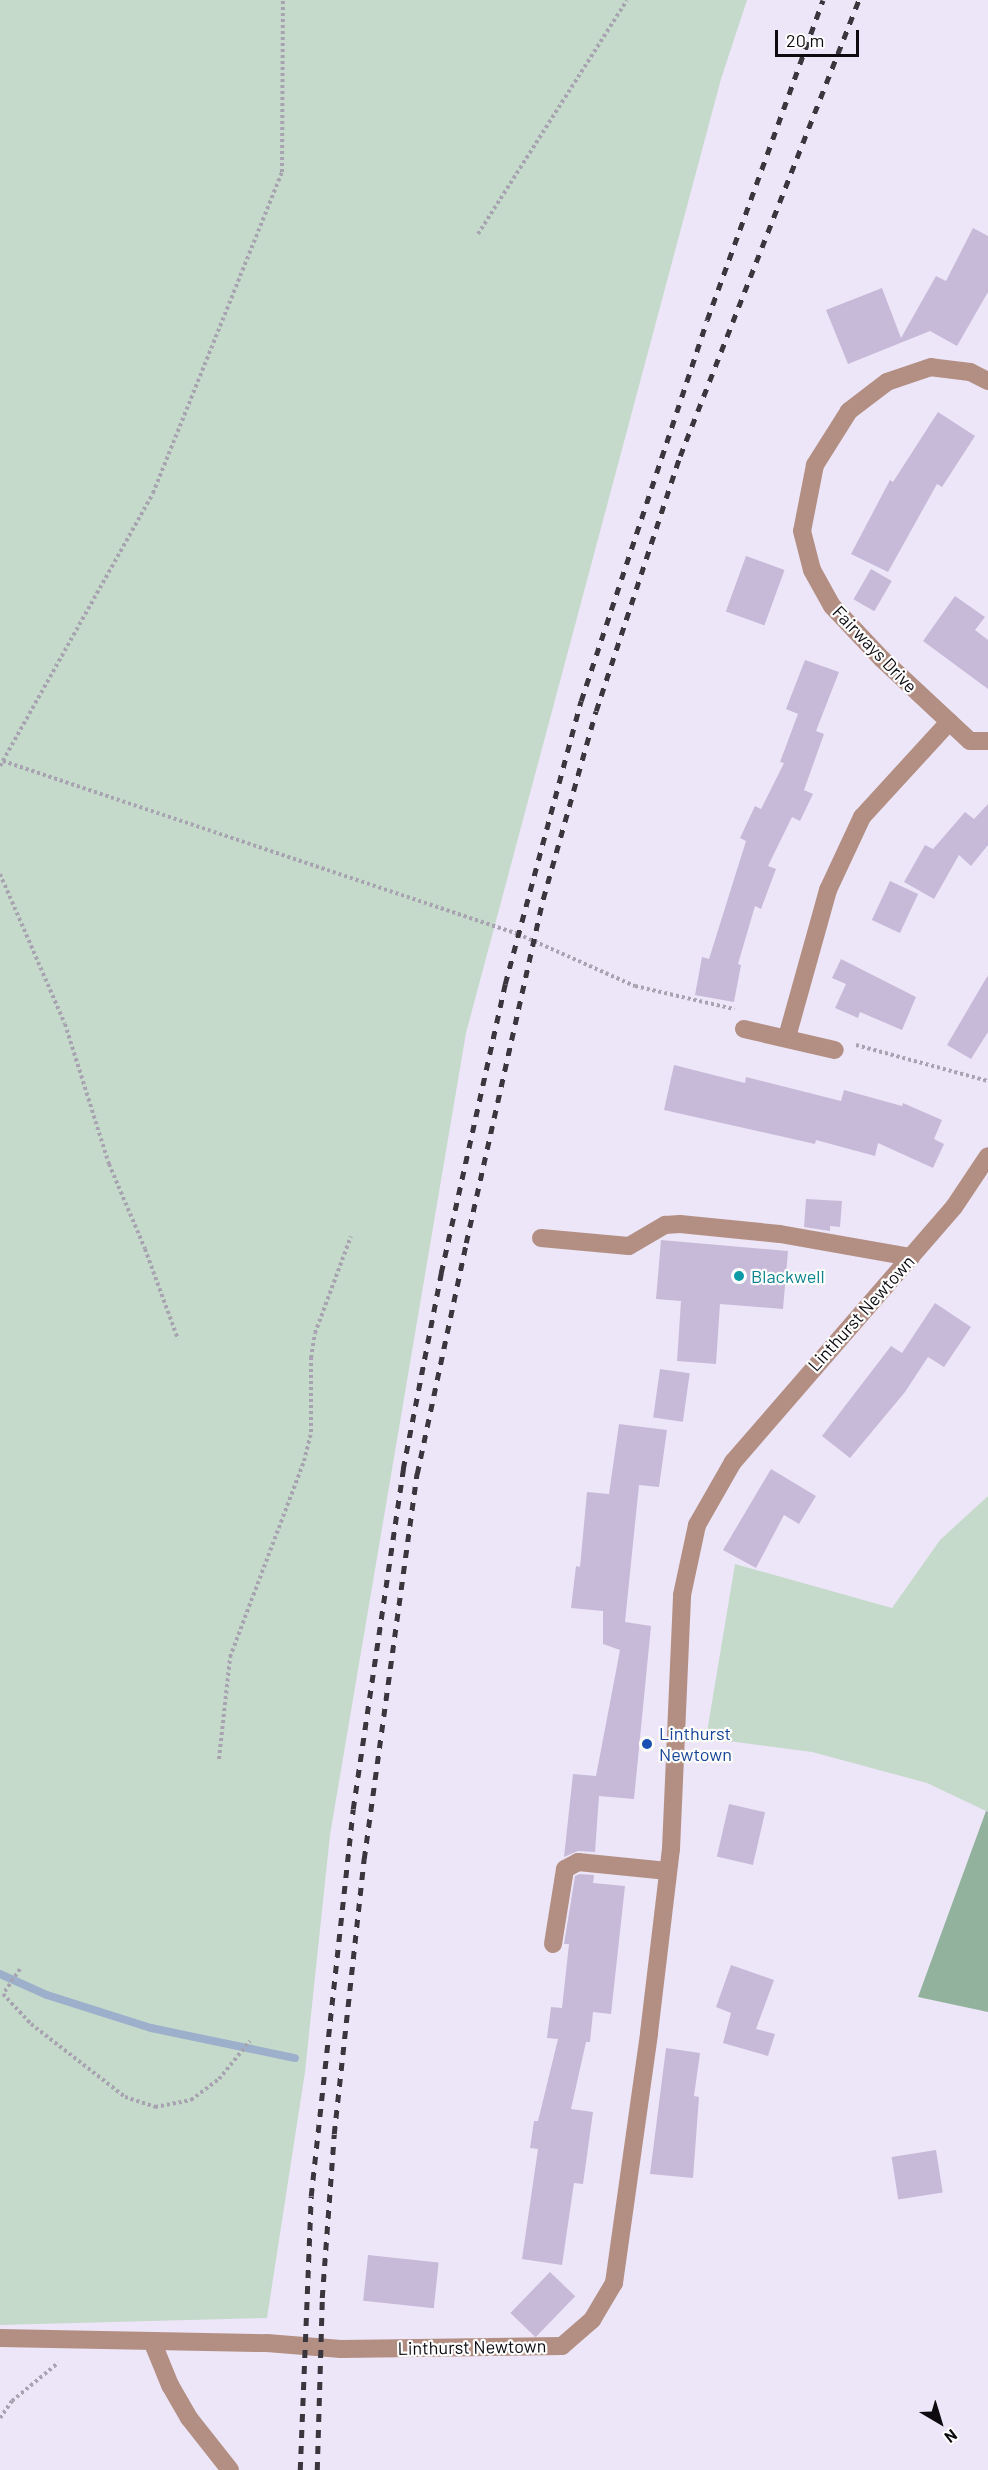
<!DOCTYPE html>
<style>
body{margin:0}
#map{position:relative;width:988px;height:2470px;overflow:hidden;background:#ede6f8;font-family:Barlow,sans-serif}
div>[style]{position:absolute}
[style*='--x']{left:calc(var(--x)*1px);top:calc(var(--y)*1px);width:calc(var(--w)*1px);rotate:calc(var(--a)*1deg)}
.green>*{inset:0;background:#c6dacc}
.forest>*{inset:0;background:#93b29e}
.stream>*{height:8px;margin:-4px;padding:0 4px;transform-origin:4px;border-radius:4px;background:#9db0cb}
.building>*{inset:0;background:#c7bad9;transform-origin:0 0}
.path>*{height:4px;margin-top:-2px;transform-origin:0;background:repeating-linear-gradient(90deg,#a8a3b1 0 3px,transparent 0 6px)}
.minor>*{height:18px;margin:-9px;padding:0 9px;transform-origin:9px;border-radius:9px;background:#b38f83}
.rail>*{height:4.5px;margin-top:-2.25px;transform-origin:0;background:repeating-linear-gradient(90deg,#39363e 0 8px,transparent 0 16px)}
.dots>*{width:16px;height:16px;translate:-50% -50%;box-sizing:border-box;border:3px solid #fff;border-radius:50%}
span{translate:-50% -50%;white-space:nowrap;text-align:center;line-height:1.15;-webkit-text-stroke:4.5px #fff;paint-order:stroke}
.street-label{font-size:18px;color:#0d0b10}
.culture-label{font-size:18px;color:#0d838f}
.left{translate:0 -50%;text-align:left}
.transit-label{font-size:18px;color:#164399}
.north{position:absolute;left:910px;top:2392px;width:60px;height:60px;-webkit-text-stroke:4px #fff;paint-order:stroke;rotate:142deg;font-size:16px;font-weight:700;line-height:24px;text-align:center;color:#0d0b10}
.north::after{content:'';display:block;margin:auto;width:21px;height:27px;background:#0d0b10;clip-path:polygon(50% 0,100% 100%,50% 72%,0 100%)}
.scale{position:absolute;left:775px;top:30px;width:84px;height:27px;box-sizing:border-box;border:3px solid #0d0b10;border-top:0;padding-left:8px;font-size:18px;line-height:21px;white-space:nowrap;color:#0d0b10;-webkit-text-stroke:4px #fff;paint-order:stroke}
</style>
<div id="map">
<div class="green">
<div style="clip-path:polygon(0 0,747px 0,721px 79px,466px 1033px,330px 1835px,305px 2072px,267px 2318px,0 2325px)"></div>
<div style="clip-path:polygon(988px 1496px,988px 1812px,927px 1783px,812px 1752px,706px 1738px,735px 1564px,892px 1608px,940px 1540px)"></div>
</div>
<div class="forest">
<div style="clip-path:polygon(986px 1811px,988px 1812px,988px 2012px,918px 1997px)"></div>
</div>
<div class="stream">
<div style="--x:0;--y:1974;--w:51;--a:24.1"></div>
<div style="--x:47;--y:1995;--w:109;--a:17.6"></div>
<div style="--x:151;--y:2028;--w:147;--a:11.8"></div>
</div>
<div class="building">
<div style="clip-path:polygon(973px 228px,988px 236px,988px 292px,957px 346px,930px 331px,848px 364px,826px 310px,882px 288px,901px 338px,936px 276px,946px 281px)"></div>
<div style="clip-path:polygon(938px 412px,975px 436px,942px 487px,937px 484px,888px 572px,851px 554px,890px 480px,893px 482px)"></div>
<div style="left:746px;top:556px;width:41px;height:59px;rotate:20deg"></div>
<div style="left:871px;top:569px;width:24px;height:35px;rotate:30deg"></div>
<div style="clip-path:polygon(955px 596px,985px 617px,975px 630px,988px 640px,988px 689px,923px 641px)"></div>
<div style="clip-path:polygon(805px 660px,839px 672px,816px 731px,824px 734px,804px 790px,813px 794px,800px 821px,792px 817px,768px 866px,776px 869px,761px 909px,755px 906px,738px 964px,741px 965px,734px 1002px,695px 995px,702px 957px,709px 959px,746px 841px,740px 838px,755px 806px,761px 809px,784px 763px,780px 762px,798px 714px,786px 709px)"></div>
<div style="clip-path:polygon(988px 804px,988px 845px,971px 866px,959px 855px,934px 899px,904px 882px,925px 845px,933px 849px,965px 812px,974px 819px)"></div>
<div style="left:890px;top:881px;width:31px;height:43px;rotate:25deg"></div>
<div style="clip-path:polygon(841px 959px,916px 997px,902px 1030px,860px 1012px,858px 1018px,835px 1008px,846px 984px,832px 978px)"></div>
<div style="clip-path:polygon(988px 975px,988px 1032px,971px 1059px,947px 1045px)"></div>
<div style="clip-path:polygon(674px 1065px,745px 1083px,746px 1077px,841px 1101px,844px 1090px,902px 1106px,903px 1103px,942px 1120px,934px 1139px,944px 1144px,933px 1168px,878px 1143px,875px 1156px,816px 1140px,815px 1144px,664px 1110px)"></div>
<div style="clip-path:polygon(806px 1199px,842px 1201px,840px 1227px,830px 1226px,830px 1231px,804px 1227px)"></div>
<div style="clip-path:polygon(661px 1240px,788px 1251px,783px 1309px,720px 1304px,716px 1364px,677px 1361px,681px 1301px,656px 1299px)"></div>
<div style="clip-path:polygon(935px 1303px,971px 1327px,944px 1367px,928px 1357px,905px 1392px,850px 1458px,822px 1436px,891px 1346px,902px 1353px)"></div>
<div style="left:660px;top:1369px;width:30px;height:49px;rotate:8deg"></div>
<div style="clip-path:polygon(619px 1424px,667px 1430px,659px 1487px,639px 1485px,625px 1622px,651px 1626px,634px 1799px,599px 1796px,595px 1852px,578px 1851px,564px 1857px,573px 1774px,596px 1776px,620px 1650px,603px 1644px,603px 1611px,571px 1608px,576px 1566px,580px 1567px,587px 1492px,609px 1494px)"></div>
<div style="clip-path:polygon(771px 1469px,816px 1496px,799px 1524px,784px 1515px,756px 1568px,723px 1550px)"></div>
<div style="left:729px;top:1804px;width:37px;height:54px;rotate:13deg"></div>
<div style="clip-path:polygon(580px 1874px,594px 1875px,593px 1883px,625px 1886px,611px 2014px,593px 2012px,590px 2042px,586px 2042px,571px 2109px,593px 2112px,583px 2184px,574px 2183px,562px 2265px,522px 2259px,538px 2149px,530px 2148px,534px 2121px,538px 2121px,558px 2039px,547px 2038px,551px 2007px,562px 2008px,569px 1944px,564px 1944px,575px 1876px)"></div>
<div style="clip-path:polygon(731px 1965px,774px 1980px,756px 2029px,775px 2034px,768px 2056px,723px 2043px,731px 2013px,716px 2007px)"></div>
<div style="clip-path:polygon(666px 2048px,700px 2053px,694px 2096px,699px 2097px,693px 2178px,650px 2174px)"></div>
<div style="left:936px;top:2150px;width:43px;height:45px;rotate:81deg"></div>
<div style="left:368px;top:2255px;width:71px;height:46px;rotate:6deg"></div>
<div style="left:550px;top:2272px;width:35px;height:57px;rotate:44deg"></div>
</div>
<div class="path">
<div style="--x:478;--y:234;--w:277;--a:-57.5"></div>
<div style="--x:3;--y:761;--w:543;--a:18.57"></div>
<div style="--x:518;--y:934;--w:128;--a:24"></div>
<div style="--x:635;--y:986;--w:102;--a:13.1"></div>
<div style="--x:0;--y:766;--w:313;--a:-60.7"></div>
<div style="--x:153;--y:493;--w:346;--a:-68.1"></div>
<div style="--x:282;--y:172;--w:172;--a:-89.7"></div>
<div style="--x:0;--y:874;--w:163;--a:66.6"></div>
<div style="--x:65;--y:1024;--w:147;--a:72.6"></div>
<div style="--x:109;--y:1164;--w:92;--a:67"></div>
<div style="--x:145;--y:1249;--w:96;--a:69.9"></div>
<div style="--x:856;--y:1045;--w:137;--a:15.3"></div>
<div style="--x:219;--y:1759;--w:103;--a:-83.8"></div>
<div style="--x:230;--y:1657;--w:210;--a:-69.3"></div>
<div style="--x:304;--y:1461;--w:30;--a:-76"></div>
<div style="--x:311;--y:1432;--w:74;--a:-90"></div>
<div style="--x:311;--y:1358;--w:25;--a:-81"></div>
<div style="--x:315;--y:1333;--w:103;--a:-69.6"></div>
<div style="--x:20;--y:1969;--w:30;--a:124"></div>
<div style="--x:3;--y:1994;--w:41;--a:47"></div>
<div style="--x:31;--y:2024;--w:119;--a:37.8"></div>
<div style="--x:125;--y:2097;--w:32;--a:18"></div>
<div style="--x:155;--y:2107;--w:37;--a:-11"></div>
<div style="--x:191;--y:2100;--w:35;--a:-37"></div>
<div style="--x:219;--y:2079;--w:49;--a:-50.8"></div>
<div style="--x:0;--y:2418;--w:21;--a:-55"></div>
<div style="--x:12;--y:2401;--w:60;--a:-39.6"></div>
</div>
<div class="minor">
<div style="--x:988;--y:381;--w:20;--a:-153"></div>
<div style="--x:970;--y:372;--w:39;--a:-173"></div>
<div style="--x:931;--y:367;--w:46;--a:161.2"></div>
<div style="--x:887;--y:382;--w:48;--a:142.7"></div>
<div style="--x:849;--y:411;--w:64;--a:122.2"></div>
<div style="--x:815;--y:465;--w:67;--a:101.1"></div>
<div style="--x:802;--y:531;--w:40;--a:75.6"></div>
<div style="--x:812;--y:570;--w:41;--a:60.9"></div>
<div style="--x:832;--y:606;--w:73;--a:46.7"></div>
<div style="--x:882;--y:659;--w:120;--a:43"></div>
<div style="--x:970;--y:741;--w:18;--a:0"></div>
<div style="--x:744;--y:1029;--w:93;--a:13"></div>
<div style="--x:787;--y:1037;--w:153;--a:-74.4"></div>
<div style="--x:828;--y:890;--w:81;--a:-65"></div>
<div style="--x:862;--y:817;--w:129;--a:-47.5"></div>
<div style="--x:541;--y:1238;--w:88;--a:5.2"></div>
<div style="--x:629;--y:1246;--w:42;--a:-30.3"></div>
<div style="--x:665;--y:1225;--w:15;--a:-4"></div>
<div style="--x:680;--y:1224;--w:100;--a:5.7"></div>
<div style="--x:780;--y:1234;--w:133;--a:10"></div>
<div style="--x:553;--y:1944;--w:76;--a:-80.9"></div>
<div style="--x:565;--y:1869;--w:15;--a:-28"></div>
<div style="--x:578;--y:1862;--w:90;--a:5.7"></div>
<div style="--x:0;--y:2338;--w:267;--a:1.1"></div>
<div style="--x:267;--y:2343;--w:74;--a:4.6"></div>
<div style="--x:341;--y:2349;--w:221;--a:-0.8"></div>
<div style="--x:562;--y:2346;--w:40;--a:-41"></div>
<div style="--x:592;--y:2320;--w:43;--a:-59.3"></div>
<div style="--x:614;--y:2283;--w:252;--a:-82"></div>
<div style="--x:649;--y:2033;--w:185;--a:-83.2"></div>
<div style="--x:671;--y:1849;--w:254;--a:-87.5"></div>
<div style="--x:682;--y:1595;--w:72;--a:-77.9"></div>
<div style="--x:697;--y:1525;--w:73;--a:-60.3"></div>
<div style="--x:733;--y:1462;--w:337;--a:-49.1"></div>
<div style="--x:954;--y:1207;--w:61;--a:-56.3"></div>
<div style="--x:152;--y:2341;--w:48;--a:67.8"></div>
<div style="--x:170;--y:2385;--w:38;--a:60"></div>
<div style="--x:189;--y:2418;--w:66;--a:51.7"></div>
</div>
<div class="rail">
<div style="--x:300;--y:2470;--w:274;--a:-87.7"></div>
<div style="--x:311;--y:2196;--w:389;--a:-83.8"></div>
<div style="--x:353;--y:1809;--w:344;--a:-81.6"></div>
<div style="--x:403;--y:1469;--w:200;--a:-79"></div>
<div style="--x:441;--y:1273;--w:296;--a:-77.5"></div>
<div style="--x:505;--y:984;--w:293;--a:-75"></div>
<div style="--x:581;--y:701;--w:401;--a:-71.7"></div>
<div style="--x:707;--y:320;--w:340;--a:-70.1"></div>
<div style="--x:317;--y:2470;--w:172;--a:-88.3"></div>
<div style="--x:322;--y:2298;--w:164;--a:-85.8"></div>
<div style="--x:334;--y:2134;--w:277;--a:-83.8"></div>
<div style="--x:364;--y:1859;--w:389;--a:-82.2"></div>
<div style="--x:417;--y:1474;--w:236;--a:-78"></div>
<div style="--x:466;--y:1243;--w:353;--a:-77.4"></div>
<div style="--x:543;--y:899;--w:195;--a:-74.3"></div>
<div style="--x:596;--y:711;--w:268;--a:-71.8"></div>
<div style="--x:680;--y:456;--w:490;--a:-68.6"></div>
</div>
<div class="dots">
<div style="left:739px;top:1276px;background:#0f9aa8"></div>
<div style="left:647px;top:1744px;background:#1a4fb4"></div>
</div>
<div class="street-label">
<span style="left:875px;top:649px;rotate:46deg">Fairways Drive</span>
<span style="left:861px;top:1313px;rotate:-48deg">Linthurst Newtown</span>
<span style="left:472px;top:2347px;rotate:-1deg">Linthurst Newtown</span>
</div>
<div class="culture-label">
<span class="left" style="left:751px;top:1276px">Blackwell</span>
</div>
<div class="transit-label">
<span class="left" style="left:659px;top:1744px">Linthurst<br>Newtown</span>
</div>
<div class="north">N</div>
<div class="scale">20 m</div>
</div>
